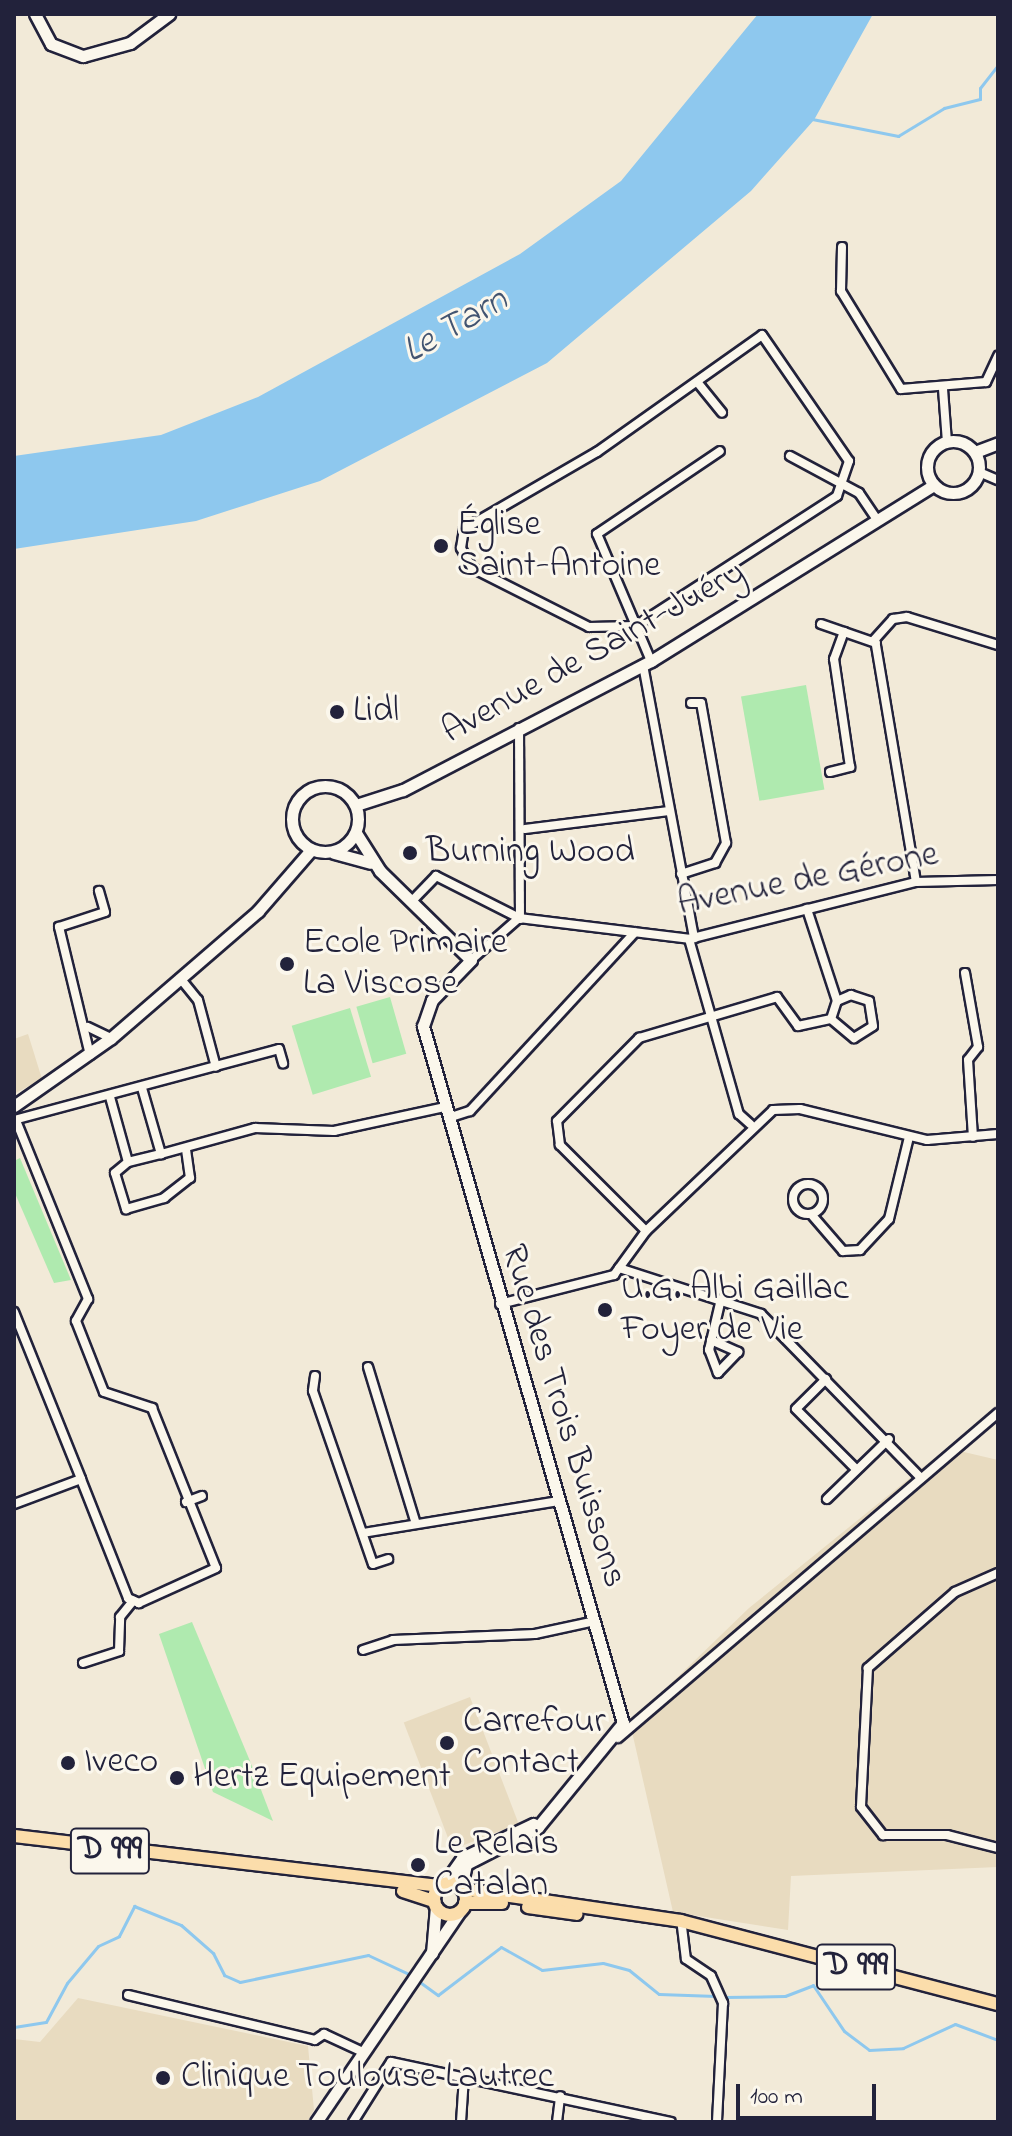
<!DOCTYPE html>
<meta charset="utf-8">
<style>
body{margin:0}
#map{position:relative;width:1012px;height:2136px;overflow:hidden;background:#f2ead8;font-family:"Indie Flower",sans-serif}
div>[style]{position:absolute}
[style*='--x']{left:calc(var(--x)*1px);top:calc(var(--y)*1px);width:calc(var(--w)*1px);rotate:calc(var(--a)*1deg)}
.built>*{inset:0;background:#e8dbc0;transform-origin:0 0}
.green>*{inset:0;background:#afeaaf;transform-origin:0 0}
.water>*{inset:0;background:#8ec8ee}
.stream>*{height:3px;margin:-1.5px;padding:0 1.5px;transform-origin:1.5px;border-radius:1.5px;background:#8ec8ee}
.roads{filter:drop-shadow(2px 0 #22223b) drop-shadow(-2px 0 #22223b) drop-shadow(0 2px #22223b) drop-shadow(0 -2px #22223b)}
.street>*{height:8px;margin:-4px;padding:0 4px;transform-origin:4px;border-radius:4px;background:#fbf7ec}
.street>.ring{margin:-4px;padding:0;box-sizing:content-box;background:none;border:8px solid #fbf7ec;border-radius:50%}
.secondary>*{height:11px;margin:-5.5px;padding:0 5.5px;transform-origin:5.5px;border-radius:5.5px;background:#fbf7ec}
.secondary>.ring{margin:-5.5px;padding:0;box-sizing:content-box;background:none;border:11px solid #fbf7ec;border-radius:50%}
.primary>*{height:12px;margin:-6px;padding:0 6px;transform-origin:6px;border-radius:6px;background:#fbddab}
.primary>.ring{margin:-6px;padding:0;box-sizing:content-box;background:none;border:12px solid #fbddab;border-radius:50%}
.dots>*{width:22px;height:22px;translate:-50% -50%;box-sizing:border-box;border:4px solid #fbf7ec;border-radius:50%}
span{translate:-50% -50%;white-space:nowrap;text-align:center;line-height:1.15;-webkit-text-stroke:6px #fbf7ec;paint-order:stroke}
.shield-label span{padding:2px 6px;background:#fbf7ec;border:2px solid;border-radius:6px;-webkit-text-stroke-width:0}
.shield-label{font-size:34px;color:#22223b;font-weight:700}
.poi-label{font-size:36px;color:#22223b}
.left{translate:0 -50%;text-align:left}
.street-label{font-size:36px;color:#22223b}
.water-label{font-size:38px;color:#425471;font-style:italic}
.frame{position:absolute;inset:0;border:16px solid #22223b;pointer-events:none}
.scale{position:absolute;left:736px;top:2084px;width:140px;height:36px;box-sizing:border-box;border:4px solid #22223b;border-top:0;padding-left:10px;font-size:24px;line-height:28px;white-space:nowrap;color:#22223b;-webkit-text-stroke:6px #fbf7ec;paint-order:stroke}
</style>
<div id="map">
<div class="built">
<div style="clip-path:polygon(28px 1034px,42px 1079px,14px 1094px,14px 1039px)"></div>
<div style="clip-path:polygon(947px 1448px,998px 1460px,998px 1867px,791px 1876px,788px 1930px,673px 1912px,630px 1723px,749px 1608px)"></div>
<div style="left:470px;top:1697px;width:136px;height:71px;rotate:69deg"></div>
<div style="clip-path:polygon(78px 1998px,308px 2046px,314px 2110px,307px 2122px,14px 2122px,14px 2039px,40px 2042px)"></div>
</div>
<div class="green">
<div style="left:806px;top:685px;width:106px;height:66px;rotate:80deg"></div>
<div style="left:390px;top:997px;width:59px;height:35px;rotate:74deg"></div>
<div style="left:350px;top:1008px;width:72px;height:61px;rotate:73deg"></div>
<div style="clip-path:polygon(20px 1158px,71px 1280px,54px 1283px,14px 1191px,14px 1161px)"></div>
<div style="clip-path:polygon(192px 1622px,250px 1761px,273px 1821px,213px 1792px,159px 1634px)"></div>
</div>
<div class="water">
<div style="clip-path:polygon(758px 14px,873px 14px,814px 120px,751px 191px,547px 363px,320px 481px,196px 521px,14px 549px,14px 456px,161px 435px,258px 397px,520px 254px,621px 181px)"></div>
</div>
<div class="stream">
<div style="--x:812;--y:119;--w:88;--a:11.2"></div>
<div style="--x:898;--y:136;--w:54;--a:-31.3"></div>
<div style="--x:944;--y:108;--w:37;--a:-14"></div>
<div style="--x:980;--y:99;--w:11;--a:-90"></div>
<div style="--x:980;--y:88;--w:29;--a:-52"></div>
<div style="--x:417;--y:1980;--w:26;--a:36"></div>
<div style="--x:438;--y:1995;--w:79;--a:-37.3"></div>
<div style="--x:501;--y:1947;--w:47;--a:29.3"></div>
<div style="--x:542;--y:1970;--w:61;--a:-6.5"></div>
<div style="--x:603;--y:1963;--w:27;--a:15"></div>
<div style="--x:629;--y:1970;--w:38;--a:39"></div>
<div style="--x:659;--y:1994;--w:57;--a:2"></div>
<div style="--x:724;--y:1997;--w:61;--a:-0.9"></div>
<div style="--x:785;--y:1996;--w:30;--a:-21"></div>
<div style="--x:813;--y:1985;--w:55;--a:56"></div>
<div style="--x:844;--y:2031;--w:31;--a:37"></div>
<div style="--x:869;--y:2050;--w:34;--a:-3"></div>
<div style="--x:903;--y:2048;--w:57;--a:-24.8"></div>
<div style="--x:955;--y:2024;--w:46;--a:20.4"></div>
<div style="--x:14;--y:2027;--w:32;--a:-9"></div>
<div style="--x:46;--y:2022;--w:44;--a:-61.7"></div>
<div style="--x:67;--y:1983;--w:48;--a:-50"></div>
<div style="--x:98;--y:1946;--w:23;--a:-25"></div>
<div style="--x:119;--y:1936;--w:34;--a:-63"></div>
<div style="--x:134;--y:1906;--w:51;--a:22"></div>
<div style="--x:181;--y:1925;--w:43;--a:41.2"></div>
<div style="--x:213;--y:1953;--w:25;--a:63"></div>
<div style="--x:224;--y:1975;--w:17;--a:24"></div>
<div style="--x:240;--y:1982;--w:131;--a:-11.9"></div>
<div style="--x:368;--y:1955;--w:47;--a:24.9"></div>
</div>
<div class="roads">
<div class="street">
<div style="--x:842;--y:247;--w:44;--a:91.3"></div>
<div style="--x:841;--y:291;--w:115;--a:58.5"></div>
<div style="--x:901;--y:389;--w:85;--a:-4.7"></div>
<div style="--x:986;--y:382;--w:29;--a:-65"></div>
<div style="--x:762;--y:335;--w:153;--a:55.4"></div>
<div style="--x:849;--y:461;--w:37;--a:109"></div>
<div style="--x:837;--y:496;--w:239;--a:147.1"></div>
<div style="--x:636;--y:626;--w:47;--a:178.8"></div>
<div style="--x:589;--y:627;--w:131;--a:-153.2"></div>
<div style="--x:472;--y:568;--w:23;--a:-119"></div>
<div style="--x:461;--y:548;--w:19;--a:-81"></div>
<div style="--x:464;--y:529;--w:154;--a:-30.1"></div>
<div style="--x:597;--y:452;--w:202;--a:-35.3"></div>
<div style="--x:698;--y:383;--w:38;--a:51"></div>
<div style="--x:943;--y:389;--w:53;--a:85.7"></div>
<div style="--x:790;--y:456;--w:78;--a:28.2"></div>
<div style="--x:859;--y:493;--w:32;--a:56"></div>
<div style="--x:979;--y:472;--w:21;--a:23"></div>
<div style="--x:821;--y:624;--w:58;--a:19.1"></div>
<div style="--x:651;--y:661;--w:138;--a:-113"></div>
<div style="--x:597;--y:534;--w:148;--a:-34"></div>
<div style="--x:643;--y:665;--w:278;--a:79.4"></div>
<div style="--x:519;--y:728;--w:191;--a:89.7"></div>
<div style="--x:830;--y:772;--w:21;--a:-14"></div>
<div style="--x:850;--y:767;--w:109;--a:-98.4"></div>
<div style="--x:834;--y:659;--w:29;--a:-70"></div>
<div style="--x:525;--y:829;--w:145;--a:-7.1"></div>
<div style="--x:681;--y:874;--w:36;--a:-18"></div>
<div style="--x:715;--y:863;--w:23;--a:-61"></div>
<div style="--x:726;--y:843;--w:142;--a:-100.1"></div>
<div style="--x:701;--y:703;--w:10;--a:180"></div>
<div style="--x:916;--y:882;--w:246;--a:-99.6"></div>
<div style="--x:875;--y:639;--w:27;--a:-48"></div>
<div style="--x:893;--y:619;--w:14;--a:-8"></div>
<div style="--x:907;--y:617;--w:95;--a:17.1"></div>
<div style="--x:411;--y:902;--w:36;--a:-46"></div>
<div style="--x:436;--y:876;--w:93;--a:26.8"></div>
<div style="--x:519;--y:918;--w:171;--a:7"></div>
<div style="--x:689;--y:939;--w:234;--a:-14.1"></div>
<div style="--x:916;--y:882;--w:82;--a:-1.4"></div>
<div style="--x:689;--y:939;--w:182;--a:74.1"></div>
<div style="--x:739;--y:1114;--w:15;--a:42"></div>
<div style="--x:471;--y:960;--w:64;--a:-41.2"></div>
<div style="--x:965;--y:973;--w:75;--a:80"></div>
<div style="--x:978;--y:1047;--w:16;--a:128"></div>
<div style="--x:968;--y:1060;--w:77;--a:86.3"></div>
<div style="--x:180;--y:978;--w:28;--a:51"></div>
<div style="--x:198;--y:1000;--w:69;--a:75"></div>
<div style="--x:831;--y:1019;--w:30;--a:40"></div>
<div style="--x:854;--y:1038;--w:22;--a:-32"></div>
<div style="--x:873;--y:1026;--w:25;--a:-99"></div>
<div style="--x:869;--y:1001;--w:19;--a:-162"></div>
<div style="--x:851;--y:995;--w:15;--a:157"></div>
<div style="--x:88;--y:1027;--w:25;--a:26"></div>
<div style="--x:90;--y:1055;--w:132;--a:-103.6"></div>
<div style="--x:59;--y:927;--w:48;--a:-18.1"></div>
<div style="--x:105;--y:912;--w:22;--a:-106"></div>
<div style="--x:142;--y:1088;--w:69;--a:73.9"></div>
<div style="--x:161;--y:1154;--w:98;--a:-15.5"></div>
<div style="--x:255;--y:1128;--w:79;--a:2.2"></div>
<div style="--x:334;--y:1131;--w:114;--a:-12.2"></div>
<div style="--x:110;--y:1097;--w:67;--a:74.5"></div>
<div style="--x:128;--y:1162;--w:17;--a:140"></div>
<div style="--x:115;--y:1173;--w:38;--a:73"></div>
<div style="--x:126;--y:1209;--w:40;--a:-16"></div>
<div style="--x:164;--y:1198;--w:33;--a:-38"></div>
<div style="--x:190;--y:1178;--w:30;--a:-98"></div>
<div style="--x:448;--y:1118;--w:23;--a:-18"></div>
<div style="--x:470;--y:1111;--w:243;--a:-47.3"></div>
<div style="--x:14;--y:1120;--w:274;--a:-15"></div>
<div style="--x:279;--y:1049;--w:15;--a:74"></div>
<div style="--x:17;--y:1123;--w:190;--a:68"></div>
<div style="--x:88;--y:1299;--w:25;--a:119"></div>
<div style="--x:76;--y:1321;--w:76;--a:68.5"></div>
<div style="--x:104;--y:1392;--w:51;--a:18.4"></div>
<div style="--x:152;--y:1408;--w:172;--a:68.2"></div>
<div style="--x:216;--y:1568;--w:85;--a:155.6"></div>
<div style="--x:139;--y:1603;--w:12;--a:-156"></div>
<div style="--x:128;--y:1598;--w:128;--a:-111.6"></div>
<div style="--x:128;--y:1162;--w:34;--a:-14"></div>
<div class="ring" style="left:793px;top:1184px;width:22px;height:22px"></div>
<div style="--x:811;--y:1214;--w:49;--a:49.1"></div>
<div style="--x:843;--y:1251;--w:17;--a:-3"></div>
<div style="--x:860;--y:1250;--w:42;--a:-46.9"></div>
<div style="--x:889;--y:1219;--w:84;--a:-76.3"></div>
<div style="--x:646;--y:1231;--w:122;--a:-135"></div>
<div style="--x:560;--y:1145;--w:24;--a:-97"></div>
<div style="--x:557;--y:1121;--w:117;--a:-45.3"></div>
<div style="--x:639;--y:1038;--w:144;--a:-16.5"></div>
<div style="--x:777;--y:997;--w:36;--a:54"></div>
<div style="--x:798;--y:1026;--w:34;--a:-12"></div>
<div style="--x:831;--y:1019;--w:19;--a:-72"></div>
<div style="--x:837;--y:1001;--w:97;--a:-108.1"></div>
<div style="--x:619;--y:1268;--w:149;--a:17.9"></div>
<div style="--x:761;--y:1314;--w:228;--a:45.7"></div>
<div style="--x:500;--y:1304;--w:118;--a:-14.3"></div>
<div style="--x:614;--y:1275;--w:54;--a:-54"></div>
<div style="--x:646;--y:1231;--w:175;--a:-43.6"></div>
<div style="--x:773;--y:1110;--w:27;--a:-2"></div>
<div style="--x:800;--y:1109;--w:131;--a:13.7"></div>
<div style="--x:927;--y:1140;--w:71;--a:-4.8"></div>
<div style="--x:14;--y:1312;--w:180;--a:68.1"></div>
<div style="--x:81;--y:1479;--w:72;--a:159.5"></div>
<div style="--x:711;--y:1340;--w:30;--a:24"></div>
<div style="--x:738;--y:1352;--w:29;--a:134"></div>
<div style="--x:718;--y:1373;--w:25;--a:-111"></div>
<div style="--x:709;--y:1350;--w:52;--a:-76.8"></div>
<div style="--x:368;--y:1367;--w:164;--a:73"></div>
<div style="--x:315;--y:1376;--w:15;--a:98"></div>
<div style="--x:313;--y:1391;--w:183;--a:70.9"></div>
<div style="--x:373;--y:1564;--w:16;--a:-18"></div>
<div style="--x:826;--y:1379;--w:42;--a:135"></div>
<div style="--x:796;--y:1409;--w:85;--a:45"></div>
<div style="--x:827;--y:1499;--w:86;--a:-44.1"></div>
<div style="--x:186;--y:1502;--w:17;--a:-21"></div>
<div style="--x:363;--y:1533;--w:199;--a:-9.3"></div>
<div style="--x:998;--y:1573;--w:47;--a:156.2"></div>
<div style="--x:955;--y:1592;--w:116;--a:138.9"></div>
<div style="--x:868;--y:1668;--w:139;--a:92.9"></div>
<div style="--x:861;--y:1807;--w:36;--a:52"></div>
<div style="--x:883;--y:1835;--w:64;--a:0"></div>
<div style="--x:947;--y:1835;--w:53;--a:14.3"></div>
<div style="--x:363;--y:1650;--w:32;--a:-18"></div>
<div style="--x:393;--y:1640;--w:142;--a:-2.4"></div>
<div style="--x:535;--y:1634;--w:61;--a:-12.2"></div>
<div style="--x:83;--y:1663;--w:38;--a:-18"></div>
<div style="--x:119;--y:1651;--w:34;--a:-88"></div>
<div style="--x:120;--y:1617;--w:21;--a:-51"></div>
<div style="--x:618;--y:1738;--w:500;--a:-40.54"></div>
<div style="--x:682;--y:1927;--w:32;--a:83"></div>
<div style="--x:686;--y:1959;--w:30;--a:34"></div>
<div style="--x:711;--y:1976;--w:30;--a:66"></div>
<div style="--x:723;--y:2003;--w:119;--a:92.9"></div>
<div style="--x:128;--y:1995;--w:192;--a:13.5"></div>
<div style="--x:315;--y:2040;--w:11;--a:-34"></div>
<div style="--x:324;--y:2034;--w:43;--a:24.8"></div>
<div style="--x:353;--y:2122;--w:71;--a:-57.7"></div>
<div style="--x:391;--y:2062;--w:286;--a:12.1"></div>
<div style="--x:461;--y:2122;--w:45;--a:-86.2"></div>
<div style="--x:557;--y:2122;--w:26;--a:-83"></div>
</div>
<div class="secondary">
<div style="--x:35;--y:14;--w:34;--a:62"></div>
<div style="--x:51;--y:44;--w:34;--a:21"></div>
<div style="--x:83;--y:56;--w:49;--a:-15.5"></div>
<div style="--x:130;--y:43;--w:49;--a:-36.6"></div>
<div class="ring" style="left:927px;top:441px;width:41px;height:41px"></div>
<div style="--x:975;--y:452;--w:25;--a:-21"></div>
<div class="ring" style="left:292px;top:786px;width:55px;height:55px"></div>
<div style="--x:356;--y:805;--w:49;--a:-17.7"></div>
<div style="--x:403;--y:790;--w:280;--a:-27.5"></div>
<div style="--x:651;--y:661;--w:333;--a:-31.9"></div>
<div style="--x:356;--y:833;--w:45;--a:57.7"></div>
<div style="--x:380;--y:871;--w:127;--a:44.4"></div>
<div style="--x:471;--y:960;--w:56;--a:134.3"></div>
<div style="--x:432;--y:1000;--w:28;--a:109"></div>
<div style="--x:423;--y:1026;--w:725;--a:73.99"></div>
<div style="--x:623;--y:1723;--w:134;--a:129.3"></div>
<div style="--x:538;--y:1827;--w:81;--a:152.8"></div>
<div style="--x:466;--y:1864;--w:25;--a:102"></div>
<div style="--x:334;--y:853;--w:38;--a:15"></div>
<div style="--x:14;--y:1106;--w:118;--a:-35"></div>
<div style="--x:111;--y:1038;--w:194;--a:-40.8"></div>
<div style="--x:258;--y:911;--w:81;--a:-49"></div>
<div style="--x:444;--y:1884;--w:32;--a:-55"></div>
<div style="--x:462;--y:1858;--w:79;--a:-25.6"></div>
<div style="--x:432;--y:1953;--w:47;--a:-85.1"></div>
<div style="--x:316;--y:2122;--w:254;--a:-55.7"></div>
</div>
<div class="primary">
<div style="--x:14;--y:1836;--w:430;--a:6.7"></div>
<div class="ring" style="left:434px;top:1883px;width:20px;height:20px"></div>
<div style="--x:462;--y:1889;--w:221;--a:8.3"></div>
<div style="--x:681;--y:1921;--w:328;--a:14.7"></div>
<div style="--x:403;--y:1891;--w:33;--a:18"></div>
<div style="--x:465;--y:1903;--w:37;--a:0"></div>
<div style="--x:528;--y:1907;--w:49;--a:8.1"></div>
</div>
</div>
<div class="dots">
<div style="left:441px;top:546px;background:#22223b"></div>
<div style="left:337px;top:712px;background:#22223b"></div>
<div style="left:410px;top:853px;background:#22223b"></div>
<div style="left:287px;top:964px;background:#22223b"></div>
<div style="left:605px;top:1310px;background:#22223b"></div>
<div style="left:447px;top:1743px;background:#22223b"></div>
<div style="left:68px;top:1763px;background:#22223b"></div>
<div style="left:177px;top:1778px;background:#22223b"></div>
<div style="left:418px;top:1865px;background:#22223b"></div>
<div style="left:163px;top:2078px;background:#22223b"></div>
</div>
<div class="shield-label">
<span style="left:110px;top:1851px">D 999</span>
<span style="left:856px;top:1967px">D 999</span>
</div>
<div class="poi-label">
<span class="left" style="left:457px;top:546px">Église<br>Saint-Antoine</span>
<span class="left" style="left:353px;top:712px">Lidl</span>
<span class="left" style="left:426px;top:853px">Burning Wood</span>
<span class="left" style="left:303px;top:964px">Ecole Primaire<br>La Viscose</span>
<span class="left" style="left:621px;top:1310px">U.G. Albi Gaillac<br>Foyer de Vie</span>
<span class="left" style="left:463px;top:1743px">Carrefour<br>Contact</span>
<span class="left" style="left:84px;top:1763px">Iveco</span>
<span class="left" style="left:193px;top:1778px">Hertz Equipement</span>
<span class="left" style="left:434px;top:1865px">Le Relais<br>Catalan</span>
<span class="left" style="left:181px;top:2078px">Clinique Toulouse Lautrec</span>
</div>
<div class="street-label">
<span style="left:594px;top:653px;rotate:-29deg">Avenue de Saint-Juéry</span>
<span style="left:808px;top:880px;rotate:-11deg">Avenue de Gérone</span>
<span style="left:563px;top:1416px;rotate:73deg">Rue des Trois Buissons</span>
</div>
<div class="water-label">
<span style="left:456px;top:327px;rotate:-30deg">Le Tarn</span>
</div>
<div class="frame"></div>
<div class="scale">100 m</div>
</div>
